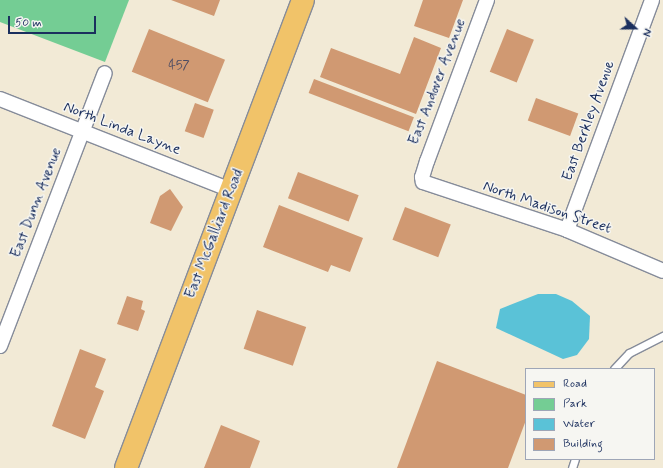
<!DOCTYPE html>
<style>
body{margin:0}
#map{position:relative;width:663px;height:468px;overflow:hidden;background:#f2ead6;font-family:Mynerve,sans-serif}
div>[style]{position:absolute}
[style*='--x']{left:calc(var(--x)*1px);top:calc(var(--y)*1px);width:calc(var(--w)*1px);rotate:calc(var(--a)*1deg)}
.green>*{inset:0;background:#74cd94}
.water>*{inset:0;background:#5ac2d7}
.building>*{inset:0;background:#d09972;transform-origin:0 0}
.roads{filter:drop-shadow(1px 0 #868c9a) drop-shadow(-1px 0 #868c9a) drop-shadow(0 1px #868c9a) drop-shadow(0 -1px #868c9a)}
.lane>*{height:7px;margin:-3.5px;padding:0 3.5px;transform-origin:3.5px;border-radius:3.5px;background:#fff}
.street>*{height:14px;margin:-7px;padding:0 7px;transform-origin:7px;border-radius:7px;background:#fff}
.primary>*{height:22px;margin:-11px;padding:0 11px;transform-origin:11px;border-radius:11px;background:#f1c369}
span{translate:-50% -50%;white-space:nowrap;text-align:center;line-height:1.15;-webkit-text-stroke:3px #f6f6f2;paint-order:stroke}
.number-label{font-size:13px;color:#484a63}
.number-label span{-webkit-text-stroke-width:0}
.street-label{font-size:15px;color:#1b2f5e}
.legend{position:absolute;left:525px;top:368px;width:130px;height:92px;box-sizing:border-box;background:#f6f6f2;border:1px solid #9ea6b7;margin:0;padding:5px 7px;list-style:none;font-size:12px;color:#1b2f5e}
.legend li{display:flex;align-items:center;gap:8px;height:20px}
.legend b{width:20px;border:1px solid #9ea6b7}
.north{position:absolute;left:615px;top:8px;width:40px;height:40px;-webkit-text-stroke:3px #f6f6f2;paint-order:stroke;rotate:111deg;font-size:11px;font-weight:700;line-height:16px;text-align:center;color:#1b2f5e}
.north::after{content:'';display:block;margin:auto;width:14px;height:18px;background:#1b2f5e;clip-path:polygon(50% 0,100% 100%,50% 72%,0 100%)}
.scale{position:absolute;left:8px;top:16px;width:88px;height:18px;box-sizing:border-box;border:2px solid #1b2f5e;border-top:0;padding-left:5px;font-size:12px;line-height:14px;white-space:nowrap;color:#1b2f5e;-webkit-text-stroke:3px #f6f6f2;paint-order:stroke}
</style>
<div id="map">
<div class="green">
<div style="clip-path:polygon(0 0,129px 0,105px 62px,0 22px)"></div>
</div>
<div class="water">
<div style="clip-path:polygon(538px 294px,556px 294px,572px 301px,590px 316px,589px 339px,577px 355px,563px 359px,496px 328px,500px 309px)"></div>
</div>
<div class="building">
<div style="clip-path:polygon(171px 0,220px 0,214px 16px)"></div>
<div style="clip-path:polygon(423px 0,463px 0,449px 38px,414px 26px)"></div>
<div style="left:149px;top:29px;width:82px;height:46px;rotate:22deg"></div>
<div style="left:507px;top:29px;width:29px;height:46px;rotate:22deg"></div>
<div style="clip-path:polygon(414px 37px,441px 48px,416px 114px,320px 77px,331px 48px,400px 74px)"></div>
<div style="left:314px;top:79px;width:107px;height:15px;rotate:21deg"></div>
<div style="left:536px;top:98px;width:45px;height:24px;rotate:20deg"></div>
<div style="left:195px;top:103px;width:20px;height:30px;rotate:20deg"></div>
<div style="left:298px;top:172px;width:65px;height:28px;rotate:21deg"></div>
<div style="clip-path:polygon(170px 189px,183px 207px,171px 231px,150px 223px,160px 196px)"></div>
<div style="clip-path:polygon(279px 205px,363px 238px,350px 272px,331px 265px,328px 272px,263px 247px)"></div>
<div style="left:405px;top:207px;width:49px;height:35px;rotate:21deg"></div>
<div style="clip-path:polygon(127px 296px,143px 301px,141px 309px,145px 311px,138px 331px,117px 324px)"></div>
<div style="left:257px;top:310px;width:52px;height:41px;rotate:19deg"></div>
<div style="clip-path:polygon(80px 349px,106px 359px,95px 387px,104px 391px,85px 439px,52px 426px)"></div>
<div style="clip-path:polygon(437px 361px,526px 395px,526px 420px,508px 468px,397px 468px)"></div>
<div style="clip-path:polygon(221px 425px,260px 441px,250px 468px,204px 468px)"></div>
</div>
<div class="roads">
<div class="lane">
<div style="--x:614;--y:369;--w:22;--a:-47"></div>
<div style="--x:629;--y:353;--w:38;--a:-27"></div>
<div style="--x:572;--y:468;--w:9;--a:-72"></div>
</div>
<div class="street">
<div style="--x:487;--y:0;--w:172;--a:110.4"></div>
<div style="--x:427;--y:161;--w:17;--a:107"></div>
<div style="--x:422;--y:177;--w:5;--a:79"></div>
<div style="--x:423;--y:182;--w:152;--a:18.4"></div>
<div style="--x:567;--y:230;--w:104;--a:23.1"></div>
<div style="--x:0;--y:99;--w:248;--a:21.5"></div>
<div style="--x:567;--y:230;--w:245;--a:-69.7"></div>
<div style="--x:0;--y:346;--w:292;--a:-69"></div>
</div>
<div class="primary">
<div style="--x:126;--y:468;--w:500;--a:-69.28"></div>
</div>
</div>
<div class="number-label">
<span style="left:179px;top:66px">457</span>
</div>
<div class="street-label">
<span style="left:438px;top:82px;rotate:-69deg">East Andover Avenue</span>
<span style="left:589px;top:121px;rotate:-70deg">East Berkley Avenue</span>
<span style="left:122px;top:129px;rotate:21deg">North Linda Layne</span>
<span style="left:37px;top:203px;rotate:-69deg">East Dunn Avenue</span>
<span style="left:547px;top:208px;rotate:19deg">North Madison Street</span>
<span style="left:215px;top:234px;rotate:-69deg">East McGalliard Road</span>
</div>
<ul class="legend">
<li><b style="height:5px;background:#f1c369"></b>Road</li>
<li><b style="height:11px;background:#74cd94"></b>Park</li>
<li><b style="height:11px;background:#5ac2d7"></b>Water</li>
<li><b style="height:11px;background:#d09972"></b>Building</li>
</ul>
<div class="north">N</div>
<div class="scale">50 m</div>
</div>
